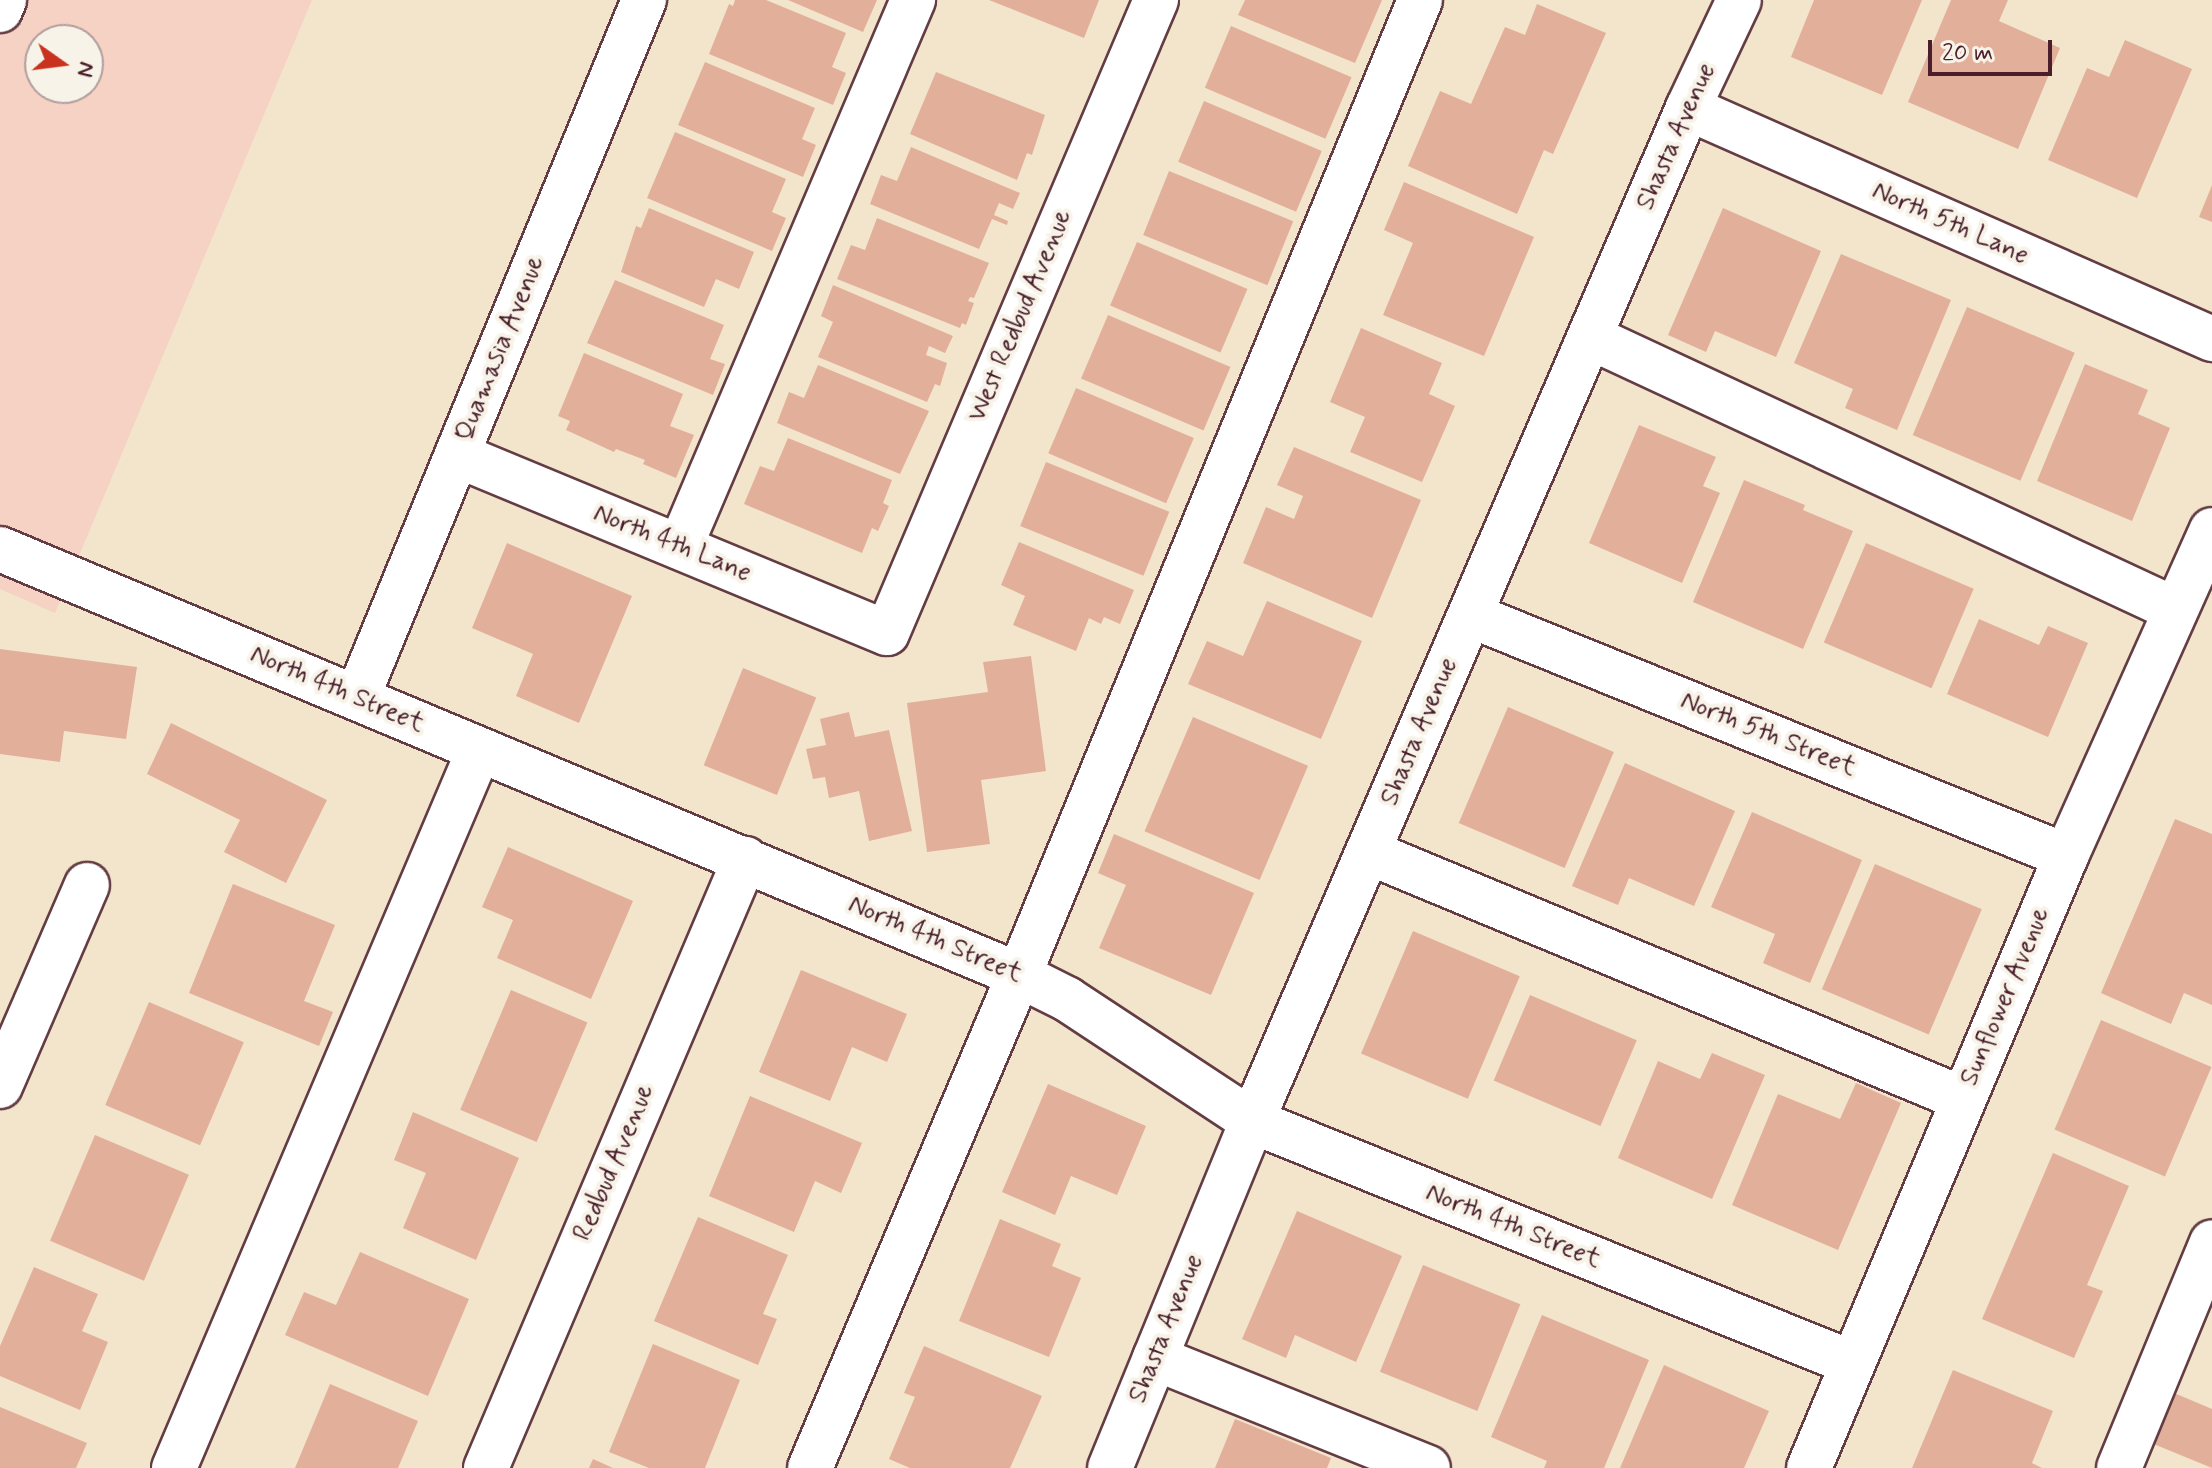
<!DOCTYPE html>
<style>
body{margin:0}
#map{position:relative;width:2212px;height:1468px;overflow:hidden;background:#f3e4cc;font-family:Mynerve,sans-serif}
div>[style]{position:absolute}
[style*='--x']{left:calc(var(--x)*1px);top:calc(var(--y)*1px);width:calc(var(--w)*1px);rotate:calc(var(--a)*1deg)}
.built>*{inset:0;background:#f6d2c4}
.building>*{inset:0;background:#e2b09a;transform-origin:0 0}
.roads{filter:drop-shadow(2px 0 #633d43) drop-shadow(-2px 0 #633d43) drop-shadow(0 2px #633d43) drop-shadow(0 -2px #633d43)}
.minor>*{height:44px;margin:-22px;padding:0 22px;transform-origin:22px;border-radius:22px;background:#fff}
span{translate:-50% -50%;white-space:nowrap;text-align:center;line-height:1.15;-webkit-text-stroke:8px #f7f3e8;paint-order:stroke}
.street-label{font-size:26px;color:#4a1f2b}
.north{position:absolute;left:24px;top:24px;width:80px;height:80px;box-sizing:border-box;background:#f7f3e8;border:2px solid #b29e9c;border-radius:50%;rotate:104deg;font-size:22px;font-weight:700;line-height:32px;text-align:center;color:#4a1f2b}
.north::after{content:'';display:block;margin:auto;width:28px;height:36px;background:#c8321e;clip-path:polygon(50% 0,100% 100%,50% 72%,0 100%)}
.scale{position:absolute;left:1928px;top:40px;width:124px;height:36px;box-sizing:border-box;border:4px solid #4a1f2b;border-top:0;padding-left:10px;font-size:24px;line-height:28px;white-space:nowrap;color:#4a1f2b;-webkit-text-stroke:6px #f7f3e8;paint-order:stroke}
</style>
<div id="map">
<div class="built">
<div style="clip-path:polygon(evenodd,0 0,312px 0,55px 613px,0 589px,0 0,40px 40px,88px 40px,88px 88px,40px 88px,40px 40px)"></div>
</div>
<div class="building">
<div style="clip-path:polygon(735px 0,766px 0,846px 33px,832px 67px,846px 73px,833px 105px,709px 54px,729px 4px,733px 6px)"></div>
<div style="clip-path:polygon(788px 0,877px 0,863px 32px)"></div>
<div style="clip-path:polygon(989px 0,1099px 0,1084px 38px)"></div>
<div style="clip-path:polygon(1245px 0,1382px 0,1355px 63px,1238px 15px)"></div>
<div style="clip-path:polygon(1814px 0,1922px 0,1882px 95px,1791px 57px)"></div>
<div style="clip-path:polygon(1951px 0,2008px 0,1999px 21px,2060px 48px,2018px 149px,1908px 102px)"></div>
<div style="clip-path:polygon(1537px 4px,1606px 33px,1553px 154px,1544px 150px,1517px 214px,1408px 166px,1440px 91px,1471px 104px,1505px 27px,1525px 35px)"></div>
<div style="left:1231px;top:26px;width:131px;height:67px;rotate:23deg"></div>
<div style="clip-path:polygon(2125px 40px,2192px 69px,2137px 198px,2048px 160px,2087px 68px,2109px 77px)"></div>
<div style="clip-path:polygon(705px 62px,815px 108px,802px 139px,816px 145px,803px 177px,678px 125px)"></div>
<div style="clip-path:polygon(936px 72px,1045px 115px,1032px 155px,1027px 153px,1017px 180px,910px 134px)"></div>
<div style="left:1204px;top:101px;width:128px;height:66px;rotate:23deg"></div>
<div style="clip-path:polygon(675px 132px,786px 179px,772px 212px,786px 218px,772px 251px,647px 198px)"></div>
<div style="clip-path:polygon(911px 147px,1020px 193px,1013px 209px,999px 203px,994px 215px,1008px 221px,1007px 225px,992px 219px,979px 249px,870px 204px,881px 175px,897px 181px)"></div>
<div style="left:1169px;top:171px;width:134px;height:69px;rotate:22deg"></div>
<div style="clip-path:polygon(1404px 182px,1534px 237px,1484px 356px,1383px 315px,1413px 243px,1384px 230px)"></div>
<div style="clip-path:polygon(2212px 185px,2212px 222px,2199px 217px)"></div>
<div style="clip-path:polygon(649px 208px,754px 252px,739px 289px,716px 279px,704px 307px,621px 272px,636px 226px,641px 228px)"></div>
<div style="clip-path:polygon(1723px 208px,1821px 251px,1776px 357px,1715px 331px,1706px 352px,1668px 335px)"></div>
<div style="clip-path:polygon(877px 218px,989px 263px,974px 298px,970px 297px,968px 301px,974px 303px,966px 325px,962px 323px,960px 328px,837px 279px,851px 245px,865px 250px)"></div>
<div style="left:1137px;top:242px;width:120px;height:69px;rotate:23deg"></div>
<div style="clip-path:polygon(1841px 254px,1951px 300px,1897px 430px,1845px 408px,1853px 389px,1794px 363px)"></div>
<div style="clip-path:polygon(615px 280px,724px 325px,710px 359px,725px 364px,713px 395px,587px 343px)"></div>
<div style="clip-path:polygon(833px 285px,953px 336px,945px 353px,929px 346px,926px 355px,947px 363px,940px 386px,935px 384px,927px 402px,818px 357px,833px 322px,821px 316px)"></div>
<div style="left:1967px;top:307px;width:117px;height:139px;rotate:23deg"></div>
<div style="left:1108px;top:315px;width:133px;height:69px;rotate:23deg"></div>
<div style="clip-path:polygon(1361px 328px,1442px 363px,1429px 394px,1455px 406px,1422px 482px,1350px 452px,1365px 417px,1330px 402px)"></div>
<div style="clip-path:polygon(584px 353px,683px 394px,670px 426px,694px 435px,676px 478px,643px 464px,645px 460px,616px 449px,614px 452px,566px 430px,570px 421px,558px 416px)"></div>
<div style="clip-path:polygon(2085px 364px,2148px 390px,2138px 414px,2170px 428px,2132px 521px,2037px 481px)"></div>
<div style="clip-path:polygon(818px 365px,929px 411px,900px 474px,777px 423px,789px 392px,804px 398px)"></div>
<div style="left:1076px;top:388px;width:128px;height:71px;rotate:23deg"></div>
<div style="clip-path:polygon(1639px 425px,1716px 457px,1703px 486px,1720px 493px,1682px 583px,1589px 543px)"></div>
<div style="clip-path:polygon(788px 438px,892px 480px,883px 503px,889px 506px,878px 531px,872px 528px,862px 553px,744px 504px,760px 466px,774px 471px)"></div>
<div style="clip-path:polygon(1294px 447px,1421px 500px,1372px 618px,1243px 563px,1266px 507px,1294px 519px,1303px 496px,1277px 485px)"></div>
<div style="left:1046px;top:462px;width:133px;height:69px;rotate:22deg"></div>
<div style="clip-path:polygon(1744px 480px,1805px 505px,1803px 510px,1853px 531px,1803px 649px,1693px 602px)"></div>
<div style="clip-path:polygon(1019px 542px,1134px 590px,1120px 624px,1104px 617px,1101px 624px,1089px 618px,1076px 651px,1013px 625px,1025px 596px,1001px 585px)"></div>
<div style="clip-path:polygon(507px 543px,632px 596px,579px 723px,516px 696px,533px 654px,472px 628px)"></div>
<div style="left:1866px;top:543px;width:117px;height:108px;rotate:23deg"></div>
<div style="clip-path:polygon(1267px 601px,1362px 641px,1321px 739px,1188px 684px,1207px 641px,1243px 656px)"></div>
<div style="clip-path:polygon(1979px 619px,2039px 645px,2048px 626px,2088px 643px,2048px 737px,1947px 694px)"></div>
<div style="clip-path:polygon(0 649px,137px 667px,126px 739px,64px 731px,60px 762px,0 754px)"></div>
<div style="clip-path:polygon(1031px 656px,1046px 771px,981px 780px,990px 844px,927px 852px,907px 703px,988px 692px,983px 662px)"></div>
<div style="left:743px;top:668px;width:79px;height:105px;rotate:22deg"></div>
<div style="left:1508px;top:707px;width:115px;height:126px;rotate:23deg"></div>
<div style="clip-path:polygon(849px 712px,855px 737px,889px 730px,912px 831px,869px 841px,859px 791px,829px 798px,825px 777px,813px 779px,806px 749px,826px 745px,820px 719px)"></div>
<div style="left:1193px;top:717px;width:125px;height:124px;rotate:23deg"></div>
<div style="clip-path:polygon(171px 723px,327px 800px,286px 883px,224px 852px,240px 820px,147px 774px)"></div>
<div style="clip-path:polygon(1625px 763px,1735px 811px,1694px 906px,1629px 878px,1618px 905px,1572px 886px)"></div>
<div style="clip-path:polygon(1752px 812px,1862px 860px,1810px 983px,1763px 963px,1775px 934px,1711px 907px)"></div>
<div style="clip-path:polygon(2175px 819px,2212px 834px,2212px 1005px,2184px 993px,2171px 1024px,2101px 993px)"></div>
<div style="clip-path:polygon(1114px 834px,1254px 893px,1211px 995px,1099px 948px,1126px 885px,1098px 873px)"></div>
<div style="clip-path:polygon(508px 847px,633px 901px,591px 999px,497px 958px,513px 920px,482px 907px)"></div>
<div style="left:1875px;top:864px;width:116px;height:136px;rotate:23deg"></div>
<div style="clip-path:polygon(233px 884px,335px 925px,304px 1001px,333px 1012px,319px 1046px,189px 993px)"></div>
<div style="left:1413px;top:931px;width:116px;height:133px;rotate:23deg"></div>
<div style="clip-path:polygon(801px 970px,907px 1014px,887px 1062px,852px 1047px,830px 1101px,759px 1072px)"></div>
<div style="left:511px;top:990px;width:83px;height:130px;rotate:23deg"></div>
<div style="left:1530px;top:995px;width:116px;height:93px;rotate:23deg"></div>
<div style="left:149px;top:1002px;width:103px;height:112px;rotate:23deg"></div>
<div style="left:2101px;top:1020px;width:120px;height:119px;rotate:23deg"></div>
<div style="clip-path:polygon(1712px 1053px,1765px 1075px,1712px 1199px,1618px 1158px,1658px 1061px,1700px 1079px)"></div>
<div style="clip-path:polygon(1856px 1083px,1901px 1103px,1838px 1250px,1732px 1205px,1778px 1094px,1840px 1119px)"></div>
<div style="clip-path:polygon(1048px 1084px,1146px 1126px,1117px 1195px,1071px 1176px,1055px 1215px,1002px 1192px)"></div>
<div style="clip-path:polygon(750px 1096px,862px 1143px,841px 1193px,815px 1181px,794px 1232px,709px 1196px)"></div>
<div style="clip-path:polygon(413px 1112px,519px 1158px,476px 1260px,403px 1228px,426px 1173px,394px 1160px)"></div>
<div style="left:95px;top:1135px;width:102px;height:115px;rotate:23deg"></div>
<div style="clip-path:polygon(2053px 1153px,2129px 1186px,2087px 1285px,2103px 1291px,2074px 1358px,1982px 1319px)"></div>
<div style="clip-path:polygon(1297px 1211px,1402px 1256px,1356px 1362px,1295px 1335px,1286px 1358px,1242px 1339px)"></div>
<div style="clip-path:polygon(698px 1217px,788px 1255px,763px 1314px,777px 1319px,758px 1365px,654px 1321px)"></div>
<div style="clip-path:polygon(1000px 1219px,1061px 1244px,1052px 1266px,1081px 1278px,1049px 1357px,959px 1321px)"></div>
<div style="clip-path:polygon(360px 1252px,469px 1299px,428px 1396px,285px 1335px,304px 1292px,336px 1305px)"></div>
<div style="left:1423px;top:1265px;width:105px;height:115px;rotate:22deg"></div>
<div style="clip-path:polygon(34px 1267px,98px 1294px,82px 1331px,108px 1342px,80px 1410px,0 1376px,0 1346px)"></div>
<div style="clip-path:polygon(1542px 1315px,1649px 1360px,1604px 1468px,1544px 1468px,1547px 1461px,1491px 1437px)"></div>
<div style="clip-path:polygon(653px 1344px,740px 1380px,705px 1468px,649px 1468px,609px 1452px)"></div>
<div style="clip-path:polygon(924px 1346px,1042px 1396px,1010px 1468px,910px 1468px,889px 1459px,915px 1397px,904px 1393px)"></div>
<div style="clip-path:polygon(1664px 1365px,1769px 1411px,1744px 1468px,1620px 1468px)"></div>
<div style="clip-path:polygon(1953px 1370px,2053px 1411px,2032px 1463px,2042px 1468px,1912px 1468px)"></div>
<div style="clip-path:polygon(330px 1384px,418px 1421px,398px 1468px,295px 1468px)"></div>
<div style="clip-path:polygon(2160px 1387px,2212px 1409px,2212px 1468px,2139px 1438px)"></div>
<div style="clip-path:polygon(0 1407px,87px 1443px,76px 1468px,0 1468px)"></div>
<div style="clip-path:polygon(1235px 1419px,1331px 1458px,1327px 1468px,1215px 1468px)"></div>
<div style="clip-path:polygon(593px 1459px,613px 1468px,589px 1468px)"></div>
</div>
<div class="roads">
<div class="minor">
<div style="--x:0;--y:10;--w:11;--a:-68"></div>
<div style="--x:1688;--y:108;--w:573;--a:23.79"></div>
<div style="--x:1590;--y:337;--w:646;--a:24.98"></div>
<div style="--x:457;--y:455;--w:465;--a:22.5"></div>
<div style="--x:887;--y:633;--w:688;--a:-66.98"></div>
<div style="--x:680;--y:547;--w:595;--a:-66.93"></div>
<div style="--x:0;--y:549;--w:1104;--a:22.69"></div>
<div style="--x:1019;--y:975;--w:54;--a:26.6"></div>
<div style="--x:1067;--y:999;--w:222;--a:33.4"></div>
<div style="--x:1252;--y:1121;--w:647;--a:21.97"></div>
<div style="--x:1470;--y:615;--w:643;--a:22.02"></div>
<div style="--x:357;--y:698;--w:755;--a:-67.65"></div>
<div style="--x:1368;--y:852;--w:644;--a:22.54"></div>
<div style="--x:0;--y:1086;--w:219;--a:-66.6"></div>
<div style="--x:1155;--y:1358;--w:294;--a:21.9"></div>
<div style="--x:174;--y:1468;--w:780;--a:-66.98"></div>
<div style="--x:486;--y:1468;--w:662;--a:-66.96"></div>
<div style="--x:810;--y:1468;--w:535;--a:-67.03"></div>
<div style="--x:1019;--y:975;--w:1054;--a:-67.64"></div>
<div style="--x:1110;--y:1468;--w:375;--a:-67.7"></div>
<div style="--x:1252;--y:1121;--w:1103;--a:-66.71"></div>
<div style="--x:1688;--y:108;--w:119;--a:-64.7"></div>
<div style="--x:1809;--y:1468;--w:664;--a:-67.22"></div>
<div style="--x:2066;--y:856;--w:357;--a:-65.9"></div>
<div style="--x:2119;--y:1468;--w:244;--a:-67.6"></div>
</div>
</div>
<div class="street-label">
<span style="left:1677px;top:137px;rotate:-66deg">Shasta Avenue</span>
<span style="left:1950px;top:224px;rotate:24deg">North 5th Lane</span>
<span style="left:1021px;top:316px;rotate:-67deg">West Redbud Avenue</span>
<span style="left:501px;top:349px;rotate:-68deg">Quamasia Avenue</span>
<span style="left:672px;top:544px;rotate:22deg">North 4th Lane</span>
<span style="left:337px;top:690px;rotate:23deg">North 4th Street</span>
<span style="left:1420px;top:732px;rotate:-67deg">Shasta Avenue</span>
<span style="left:1768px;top:735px;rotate:22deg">North 5th Street</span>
<span style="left:935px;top:940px;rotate:23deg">North 4th Street</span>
<span style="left:2006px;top:997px;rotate:-67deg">Sunflower Avenue</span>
<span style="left:615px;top:1163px;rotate:-67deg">Redbud Avenue</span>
<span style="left:1513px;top:1227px;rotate:22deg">North 4th Street</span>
<span style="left:1167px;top:1329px;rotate:-68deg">Shasta Avenue</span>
</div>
<div class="north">N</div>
<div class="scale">20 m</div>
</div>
